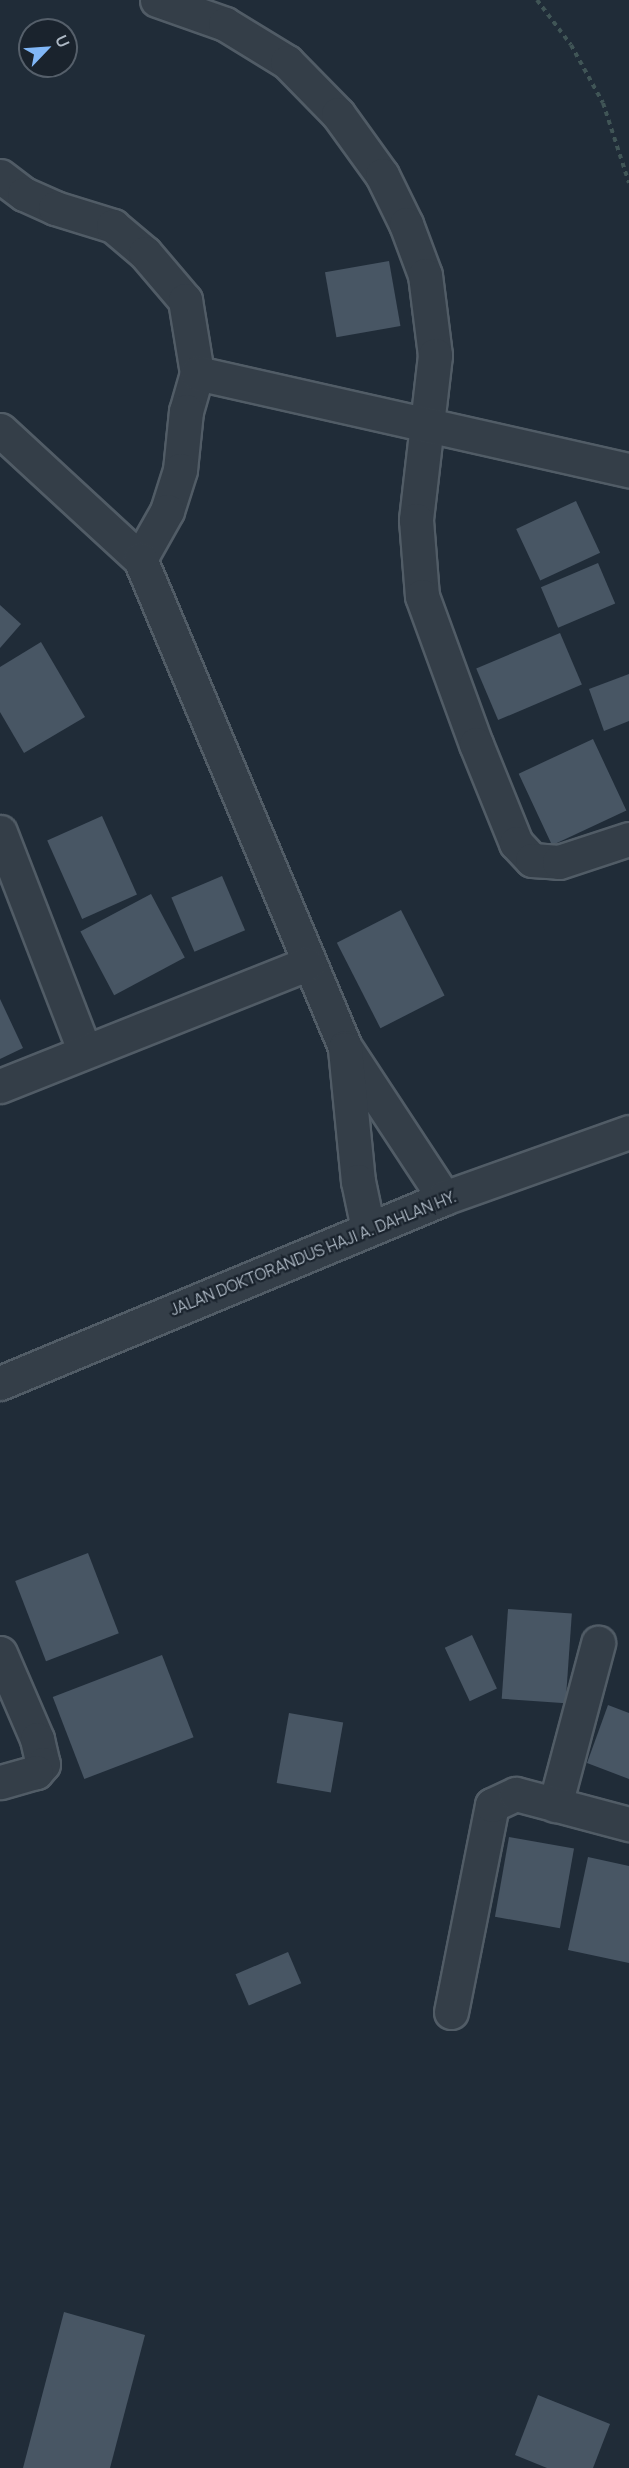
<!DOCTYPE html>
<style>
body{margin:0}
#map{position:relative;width:629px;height:2468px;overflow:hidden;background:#202c38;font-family:Manrope,sans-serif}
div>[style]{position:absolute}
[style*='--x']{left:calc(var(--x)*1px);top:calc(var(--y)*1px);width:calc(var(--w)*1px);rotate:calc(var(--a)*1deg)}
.building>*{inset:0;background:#485664;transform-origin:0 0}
.path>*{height:4px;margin-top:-2px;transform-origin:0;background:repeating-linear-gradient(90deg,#405556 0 4.5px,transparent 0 9px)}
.roads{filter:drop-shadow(2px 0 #515c66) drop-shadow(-2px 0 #515c66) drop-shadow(0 2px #515c66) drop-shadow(0 -2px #515c66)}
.minor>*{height:33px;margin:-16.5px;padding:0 16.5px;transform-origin:16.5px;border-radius:16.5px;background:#343e48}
.tertiary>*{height:33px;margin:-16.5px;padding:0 16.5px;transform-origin:16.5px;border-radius:16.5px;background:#343e48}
span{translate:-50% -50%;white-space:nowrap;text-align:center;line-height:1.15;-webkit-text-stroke:4.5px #1a232d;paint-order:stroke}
.street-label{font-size:16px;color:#aeb9c5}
.north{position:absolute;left:18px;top:18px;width:60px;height:60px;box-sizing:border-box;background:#1a232d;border:2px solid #555f6a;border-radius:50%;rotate:65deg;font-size:16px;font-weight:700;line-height:24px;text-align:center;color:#aeb9c5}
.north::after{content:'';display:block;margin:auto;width:21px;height:27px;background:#81b7f7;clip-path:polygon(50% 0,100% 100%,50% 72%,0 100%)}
</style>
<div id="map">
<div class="building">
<div style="left:389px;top:261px;width:66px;height:65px;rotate:80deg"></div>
<div style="left:576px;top:501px;width:57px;height:66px;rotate:65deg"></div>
<div style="left:598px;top:563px;width:44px;height:62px;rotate:67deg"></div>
<div style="clip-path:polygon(0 605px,21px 624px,0 648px)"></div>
<div style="left:560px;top:633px;width:56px;height:91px;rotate:67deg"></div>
<div style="clip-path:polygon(41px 642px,85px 717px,24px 753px,0 712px,0 667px)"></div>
<div style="clip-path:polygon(629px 674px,629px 721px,604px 731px,589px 689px)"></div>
<div style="left:593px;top:739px;width:79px;height:82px;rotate:65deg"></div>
<div style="left:102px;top:816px;width:86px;height:60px;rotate:66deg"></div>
<div style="left:222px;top:876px;width:59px;height:55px;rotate:67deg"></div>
<div style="left:151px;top:894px;width:72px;height:80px;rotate:62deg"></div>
<div style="left:401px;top:910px;width:96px;height:72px;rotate:63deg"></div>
<div style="clip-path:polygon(0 999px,23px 1048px,0 1059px)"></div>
<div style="left:88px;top:1553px;width:86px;height:78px;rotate:69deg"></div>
<div style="left:508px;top:1609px;width:64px;height:90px;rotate:4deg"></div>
<div style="left:472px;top:1635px;width:59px;height:30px;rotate:65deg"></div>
<div style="left:162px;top:1655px;width:88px;height:117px;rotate:69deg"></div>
<div style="clip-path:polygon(608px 1705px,629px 1713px,629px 1779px,587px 1763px)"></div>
<div style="left:289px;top:1713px;width:55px;height:71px;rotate:10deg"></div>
<div style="left:509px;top:1837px;width:66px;height:81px;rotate:10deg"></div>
<div style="clip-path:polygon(588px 1857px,629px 1866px,629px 1963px,568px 1950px)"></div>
<div style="left:288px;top:1952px;width:34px;height:57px;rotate:67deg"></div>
<div style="clip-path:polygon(64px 2312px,145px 2335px,110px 2468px,23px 2468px)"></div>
<div style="clip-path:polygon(538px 2395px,610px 2424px,593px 2468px,547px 2468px,515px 2455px)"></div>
</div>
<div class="path">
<div style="--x:537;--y:0;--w:56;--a:52.9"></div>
<div style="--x:571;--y:45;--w:66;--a:61.1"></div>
<div style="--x:603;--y:103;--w:84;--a:72"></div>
</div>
<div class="roads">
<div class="minor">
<div style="--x:157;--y:0;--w:72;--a:19.4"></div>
<div style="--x:225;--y:24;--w:73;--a:31.5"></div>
<div style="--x:287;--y:62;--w:73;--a:45.6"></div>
<div style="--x:338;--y:114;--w:75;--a:54.2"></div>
<div style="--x:382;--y:175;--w:55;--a:63.9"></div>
<div style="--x:406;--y:224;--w:54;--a:69.6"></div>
<div style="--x:425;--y:275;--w:81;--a:82.9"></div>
<div style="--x:435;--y:355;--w:166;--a:96.6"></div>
<div style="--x:416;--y:520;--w:76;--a:85.5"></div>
<div style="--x:422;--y:596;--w:158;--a:70"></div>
<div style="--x:476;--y:744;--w:107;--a:68"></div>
<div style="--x:516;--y:843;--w:23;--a:47"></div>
<div style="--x:532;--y:860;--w:27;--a:4"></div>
<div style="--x:559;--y:862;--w:74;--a:-18.2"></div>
<div style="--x:0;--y:176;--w:30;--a:37"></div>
<div style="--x:24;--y:194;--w:34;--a:24"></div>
<div style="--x:55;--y:208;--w:61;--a:17.2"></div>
<div style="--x:113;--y:226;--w:42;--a:40.2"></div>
<div style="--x:145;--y:253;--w:62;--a:49.6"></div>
<div style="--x:185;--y:300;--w:74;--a:80.7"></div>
<div style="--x:197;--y:373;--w:40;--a:106"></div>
<div style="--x:186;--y:411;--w:59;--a:95.8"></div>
<div style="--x:180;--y:470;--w:43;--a:107.6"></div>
<div style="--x:167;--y:511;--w:55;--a:119.4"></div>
<div style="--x:197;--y:373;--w:443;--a:12.7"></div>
<div style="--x:0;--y:430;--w:190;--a:42.7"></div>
<div style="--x:140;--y:559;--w:529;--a:67.21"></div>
<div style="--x:345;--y:1047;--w:181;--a:56.7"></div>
<div style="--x:0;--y:832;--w:234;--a:68.9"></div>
<div style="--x:345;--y:1049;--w:133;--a:84.4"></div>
<div style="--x:358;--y:1181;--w:49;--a:78.2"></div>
<div style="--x:0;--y:1086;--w:330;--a:-21.7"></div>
<div style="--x:0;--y:1653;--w:94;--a:66.7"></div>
<div style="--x:37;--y:1739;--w:26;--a:77"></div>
<div style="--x:43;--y:1764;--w:11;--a:131"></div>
<div style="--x:36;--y:1772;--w:37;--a:164"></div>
<div style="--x:555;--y:1805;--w:168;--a:-75.1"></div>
<div style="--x:451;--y:2012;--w:211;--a:-78.8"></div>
<div style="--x:492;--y:1805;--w:26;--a:-25"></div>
<div style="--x:516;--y:1794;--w:117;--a:14.9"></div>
</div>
<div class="tertiary">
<div style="--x:0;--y:1383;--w:481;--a:-22.6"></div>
<div style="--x:444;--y:1198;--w:196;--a:-19.6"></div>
</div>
</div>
<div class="street-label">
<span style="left:313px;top:1253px;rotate:-22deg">JALAN DOKTORANDUS HAJI A. DAHLAN HY.</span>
</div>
<div class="north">U</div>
</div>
